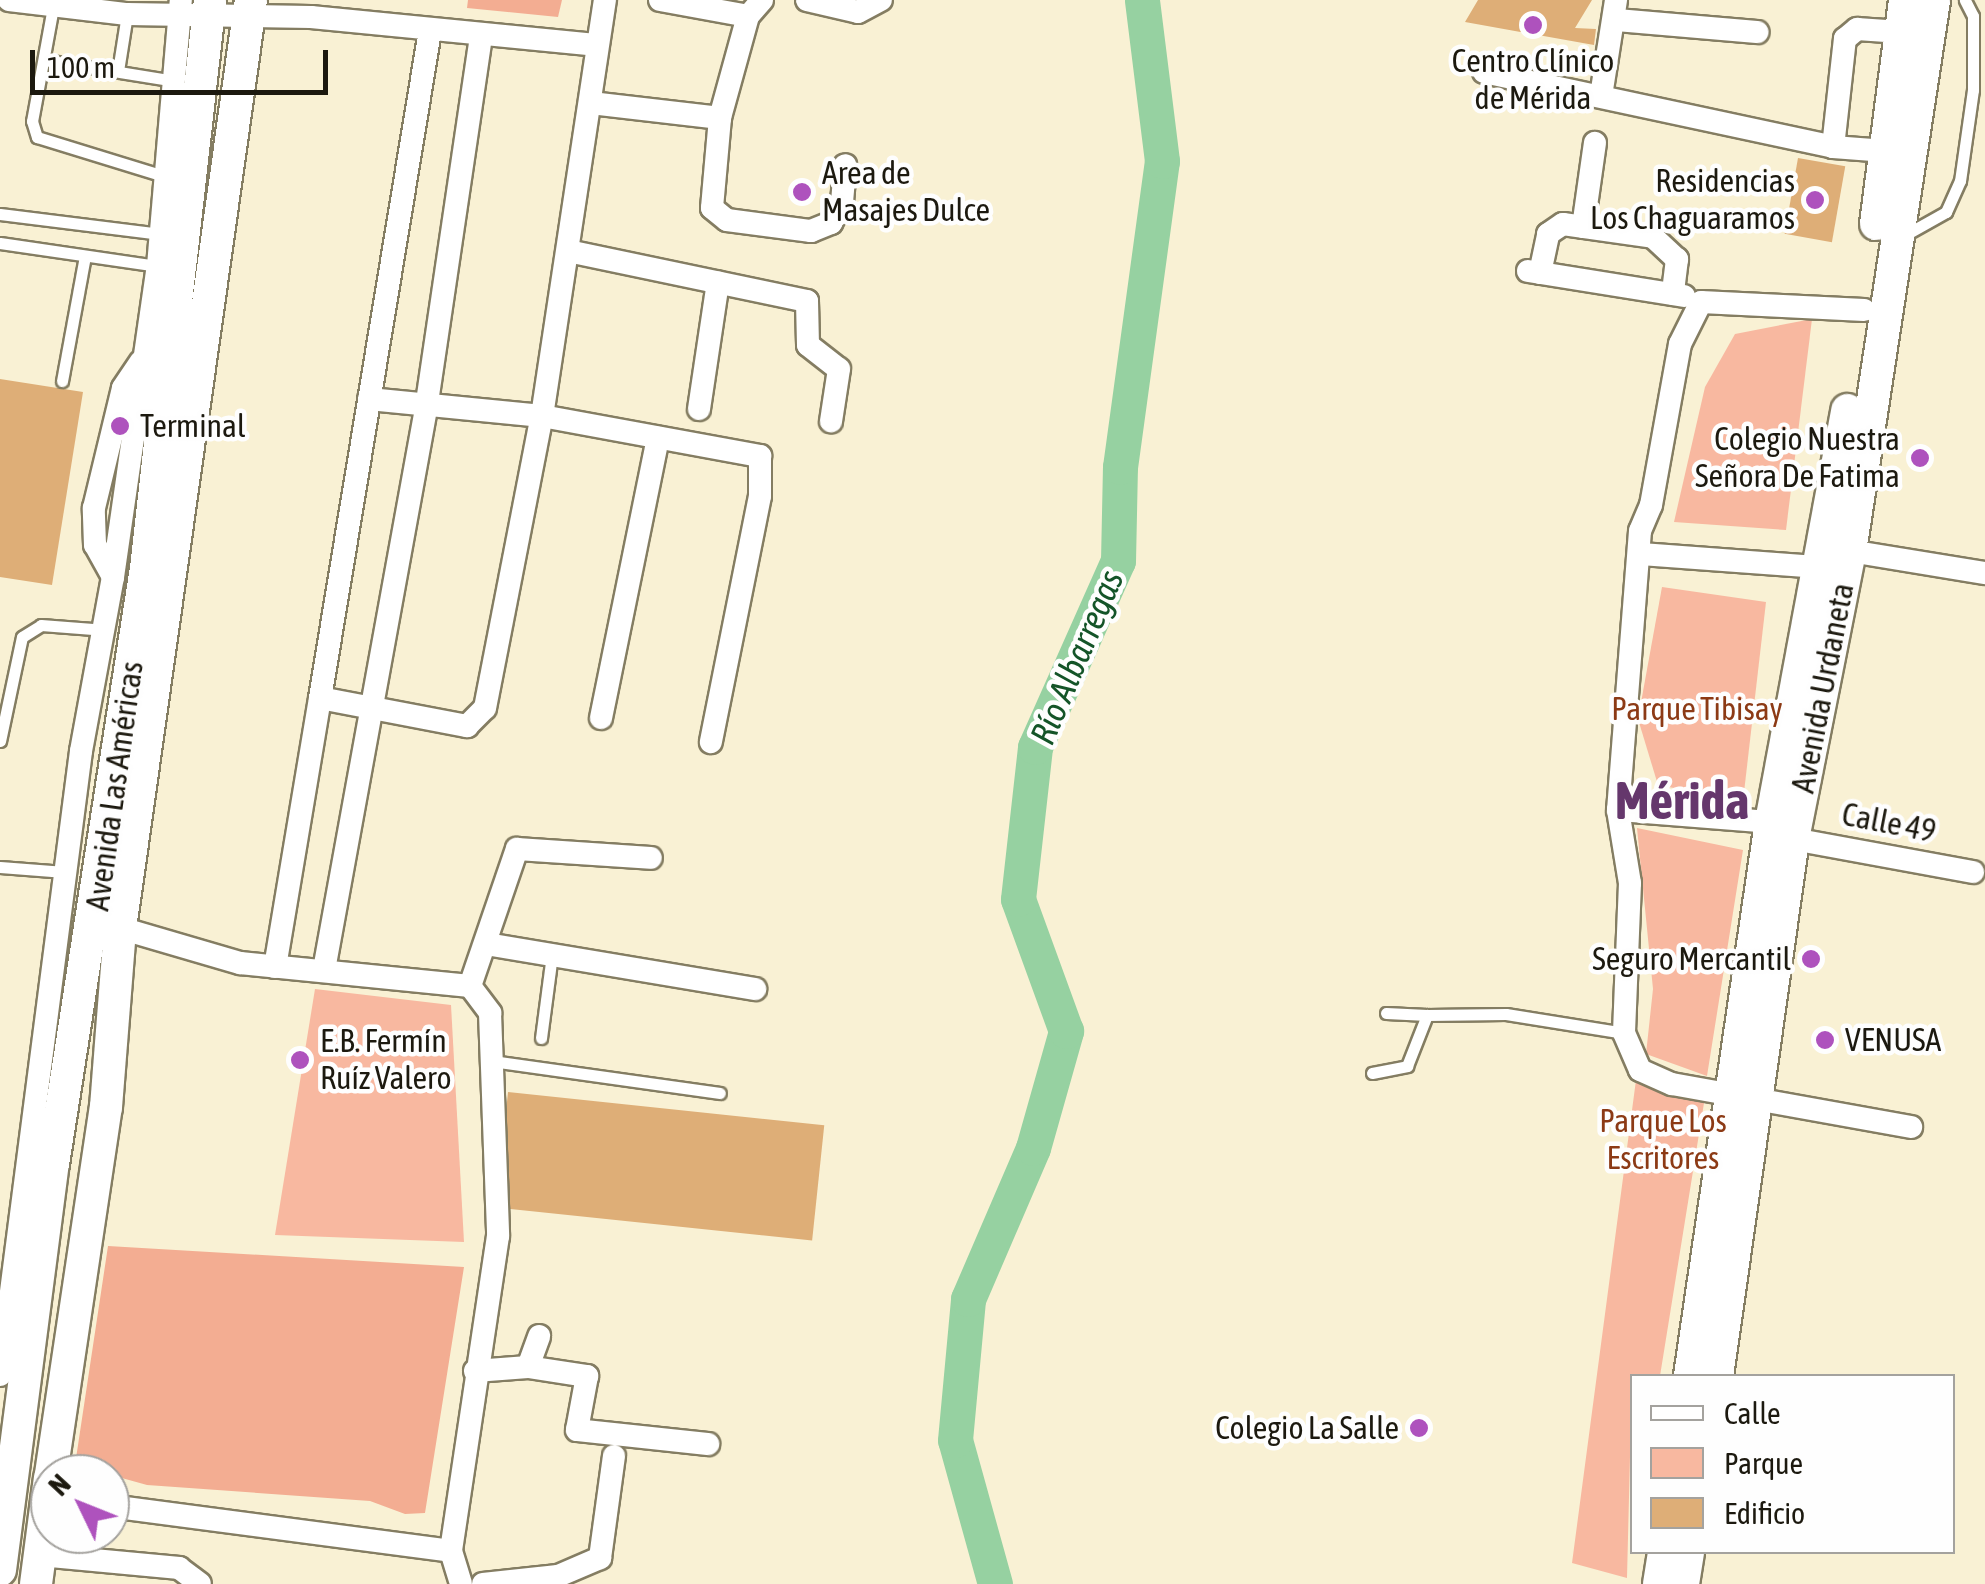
<!DOCTYPE html>
<meta charset="utf-8">
<style>
body{margin:0}
#map{position:relative;width:1985px;height:1584px;overflow:hidden;background:#f9f1d4;font-family:"Asap Condensed",sans-serif}
div>[style]{position:absolute}
[style*='--x']{left:calc(var(--x)*1px);top:calc(var(--y)*1px);width:calc(var(--w)*1px);rotate:calc(var(--a)*1deg)}
.green>*{inset:0;background:#f8b8a0}
.forest>*{inset:0;background:#f3ad92}
.river>*{height:35px;margin:-17.5px;padding:0 17.5px;transform-origin:17.5px;border-radius:17.5px;background:#96d1a1}
.building>*{inset:0;background:#deae77;transform-origin:0 0}
.roads{filter:drop-shadow(2px 0 #847d62) drop-shadow(-2px 0 #847d62) drop-shadow(0 2px #847d62) drop-shadow(0 -2px #847d62)}
.lane>*{height:11px;margin:-5.5px;padding:0 5.5px;transform-origin:5.5px;border-radius:5.5px;background:#fff}
.street>*{height:22px;margin:-11px;padding:0 11px;transform-origin:11px;border-radius:11px;background:#fff}
.secondary>*{height:32px;margin:-16px;padding:0 16px;transform-origin:16px;border-radius:16px;background:#fff}
.dots>*{width:28px;height:28px;translate:-50% -50%;box-sizing:border-box;border:5px solid #fefefe;border-radius:50%}
span{translate:-50% -50%;white-space:nowrap;text-align:center;line-height:1.15;-webkit-text-stroke:9px #fefefe;paint-order:stroke}
.poi-label{font-size:32px;color:#1c190f}
.left{translate:0 -50%;text-align:left}
.right{translate:-100% -50%;text-align:right}
.street-label{font-size:32px;color:#1c190f}
.park-label{font-size:32px;color:#8c3a15}
.water-label{font-size:35px;color:#145428;font-style:italic}
.town-label{font-size:52px;color:#65376c;font-weight:700}
.legend{position:absolute;left:1630px;top:1374px;width:325px;height:180px;box-sizing:border-box;background:#fefefe;border:2px solid #a4a29e;margin:0;padding:12px 18px;list-style:none;font-size:30px;color:#1c190f}
.legend li{display:flex;align-items:center;gap:20px;height:50px}
.legend b{width:50px;border:2px solid #a4a29e}
.north{position:absolute;left:30px;top:1454px;width:100px;height:100px;box-sizing:border-box;background:#fefefe;border:2px solid #a4a29e;border-radius:50%;rotate:313deg;font-size:28px;font-weight:700;line-height:40px;text-align:center;color:#1c190f}
.north::after{content:'';display:block;margin:auto;width:35px;height:45px;background:#ae52bd;clip-path:polygon(50% 0,100% 100%,50% 72%,0 100%)}
.scale{position:absolute;left:30px;top:50px;width:298px;height:45px;box-sizing:border-box;border:5px solid #1c190f;border-top:0;padding-left:12px;font-size:30px;line-height:35px;white-space:nowrap;color:#1c190f;-webkit-text-stroke:8px #fefefe;paint-order:stroke}
</style>
<div id="map">
<div class="green">
<div style="clip-path:polygon(1812px 319px,1786px 530px,1674px 522px,1705px 387px,1735px 334px)"></div>
<div style="clip-path:polygon(1662px 587px,1766px 602px,1743px 801px,1658px 785px,1638px 719px)"></div>
<div style="clip-path:polygon(1637px 828px,1743px 850px,1707px 1076px,1646px 1054px,1653px 989px)"></div>
<div style="clip-path:polygon(315px 989px,451px 1005px,464px 1242px,275px 1235px)"></div>
<div style="clip-path:polygon(1636px 1080px,1666px 1095px,1704px 1103px,1660px 1376px,1632px 1376px,1627px 1578px,1572px 1563px)"></div>
</div>
<div class="forest">
<div style="clip-path:polygon(468px 0,562px 0,558px 17px,467px 8px)"></div>
<div style="clip-path:polygon(108px 1246px,464px 1267px,425px 1513px,405px 1514px,370px 1501px,147px 1485px,75px 1465px)"></div>
</div>
<div class="river">
<div style="--x:995;--y:1584;--w:149;--a:-105.5"></div>
<div style="--x:955;--y:1440;--w:142;--a:-84.7"></div>
<div style="--x:968;--y:1299;--w:164;--a:-66.7"></div>
<div style="--x:1033;--y:1148;--w:122;--a:-74.2"></div>
<div style="--x:1066;--y:1031;--w:140;--a:-110"></div>
<div style="--x:1018;--y:899;--w:153;--a:-83.6"></div>
<div style="--x:1035;--y:747;--w:204;--a:-66"></div>
<div style="--x:1118;--y:561;--w:94;--a:-88.8"></div>
<div style="--x:1120;--y:467;--w:309;--a:-82.2"></div>
<div style="--x:1162;--y:161;--w:162;--a:-97.1"></div>
</div>
<div class="building">
<div style="clip-path:polygon(1478px 0,1592px 0,1575px 28px,1596px 29px,1594px 45px,1465px 22px)"></div>
<div style="left:1798px;top:158px;width:48px;height:77px;rotate:10deg"></div>
<div style="clip-path:polygon(0 379px,83px 392px,52px 585px,0 577px)"></div>
<div style="left:508px;top:1092px;width:318px;height:116px;rotate:6deg"></div>
</div>
<div class="roads">
<div class="lane">
<div style="--x:53;--y:7;--w:116;--a:100.4"></div>
<div style="--x:32;--y:121;--w:17;--a:73"></div>
<div style="--x:37;--y:137;--w:136;--a:17.1"></div>
<div style="--x:45;--y:60;--w:131;--a:9.2"></div>
<div style="--x:118;--y:71;--w:58;--a:-81"></div>
<div style="--x:0;--y:214;--w:162;--a:7.1"></div>
<div style="--x:1905;--y:235;--w:47;--a:-29.3"></div>
<div style="--x:1946;--y:212;--w:34;--a:-66"></div>
<div style="--x:1960;--y:181;--w:92;--a:-81.9"></div>
<div style="--x:1973;--y:90;--w:74;--a:-90"></div>
<div style="--x:1973;--y:16;--w:18;--a:-117"></div>
<div style="--x:0;--y:243;--w:160;--a:8.3"></div>
<div style="--x:62;--y:381;--w:127;--a:-79.6"></div>
<div style="--x:0;--y:741;--w:106;--a:-78.1"></div>
<div style="--x:22;--y:637;--w:22;--a:-32"></div>
<div style="--x:41;--y:625;--w:65;--a:4.4"></div>
<div style="--x:0;--y:867;--w:65;--a:4.4"></div>
<div style="--x:1386;--y:1013;--w:41;--a:2.8"></div>
<div style="--x:541;--y:1038;--w:84;--a:-82.5"></div>
<div style="--x:492;--y:1061;--w:230;--a:8"></div>
<div style="--x:1372;--y:1073;--w:36;--a:-11"></div>
<div style="--x:1407;--y:1066;--w:55;--a:-68.6"></div>
<div style="--x:1427;--y:1015;--w:79;--a:-0.7"></div>
<div style="--x:1506;--y:1014;--w:120;--a:9.1"></div>
</div>
<div class="street">
<div style="--x:9;--y:0;--w:119;--a:6.8"></div>
<div style="--x:127;--y:14;--w:184;--a:0.9"></div>
<div style="--x:311;--y:17;--w:286;--a:5.6"></div>
<div style="--x:660;--y:0;--w:89;--a:10.3"></div>
<div style="--x:762;--y:0;--w:21;--a:131"></div>
<div style="--x:748;--y:16;--w:106;--a:105.4"></div>
<div style="--x:720;--y:118;--w:90;--a:95.1"></div>
<div style="--x:712;--y:208;--w:19;--a:39"></div>
<div style="--x:727;--y:220;--w:85;--a:7.5"></div>
<div style="--x:811;--y:231;--w:22;--a:-22"></div>
<div style="--x:831;--y:223;--w:24;--a:-62"></div>
<div style="--x:842;--y:202;--w:37;--a:-85"></div>
<div style="--x:807;--y:0;--w:52;--a:13.2"></div>
<div style="--x:858;--y:12;--w:26;--a:-28"></div>
<div style="--x:1616;--y:20;--w:142;--a:4.9"></div>
<div style="--x:430;--y:31;--w:676;--a:99.36"></div>
<div style="--x:320;--y:698;--w:150;--a:10.8"></div>
<div style="--x:467;--y:726;--w:25;--a:-45"></div>
<div style="--x:485;--y:708;--w:298;--a:-79"></div>
<div style="--x:542;--y:416;--w:421;--a:-81.4"></div>
<div style="--x:1484;--y:72;--w:357;--a:12.1"></div>
<div style="--x:1833;--y:147;--w:53;--a:4.3"></div>
<div style="--x:1601;--y:96;--w:97;--a:-81.1"></div>
<div style="--x:591;--y:103;--w:130;--a:6.6"></div>
<div style="--x:1833;--y:147;--w:109;--a:-83.7"></div>
<div style="--x:1845;--y:39;--w:16;--a:-40"></div>
<div style="--x:1857;--y:29;--w:44;--a:3.9"></div>
<div style="--x:1583;--y:227;--w:85;--a:-81.9"></div>
<div style="--x:568;--y:251;--w:244;--a:11.8"></div>
<div style="--x:807;--y:301;--w:44;--a:88.7"></div>
<div style="--x:808;--y:345;--w:39;--a:38"></div>
<div style="--x:839;--y:369;--w:53;--a:98.7"></div>
<div style="--x:1528;--y:271;--w:158;--a:9.1"></div>
<div style="--x:1540;--y:273;--w:40;--a:-78"></div>
<div style="--x:1548;--y:234;--w:18;--a:-34"></div>
<div style="--x:1563;--y:224;--w:91;--a:8.2"></div>
<div style="--x:1653;--y:237;--w:33;--a:43"></div>
<div style="--x:1677;--y:259;--w:35;--a:97"></div>
<div style="--x:1864;--y:310;--w:163;--a:-177.2"></div>
<div style="--x:1701;--y:302;--w:47;--a:116.6"></div>
<div style="--x:1680;--y:344;--w:164;--a:100.2"></div>
<div style="--x:1651;--y:505;--w:28;--a:113"></div>
<div style="--x:1640;--y:531;--w:280;--a:94.5"></div>
<div style="--x:1618;--y:810;--w:74;--a:80.7"></div>
<div style="--x:1630;--y:883;--w:150;--a:92.3"></div>
<div style="--x:1624;--y:1033;--w:40;--a:66.6"></div>
<div style="--x:1640;--y:1070;--w:35;--a:24"></div>
<div style="--x:1672;--y:1084;--w:243;--a:10.2"></div>
<div style="--x:369;--y:399;--w:174;--a:5.6"></div>
<div style="--x:542;--y:416;--w:222;--a:10.4"></div>
<div style="--x:760;--y:456;--w:40;--a:90"></div>
<div style="--x:760;--y:496;--w:251;--a:101.3"></div>
<div style="--x:699;--y:409;--w:128;--a:-81.5"></div>
<div style="--x:1850;--y:551;--w:137;--a:9.3"></div>
<div style="--x:1641;--y:554;--w:179;--a:4.2"></div>
<div style="--x:113;--y:577;--w:314;--a:-81.8"></div>
<div style="--x:158;--y:266;--w:267;--a:-85.1"></div>
<div style="--x:601;--y:718;--w:286;--a:-78.5"></div>
<div style="--x:1618;--y:810;--w:153;--a:4.5"></div>
<div style="--x:1793;--y:839;--w:183;--a:10.4"></div>
<div style="--x:120;--y:928;--w:125;--a:16.3"></div>
<div style="--x:240;--y:963;--w:231;--a:5.7"></div>
<div style="--x:470;--y:986;--w:34;--a:53"></div>
<div style="--x:490;--y:1013;--w:223;--a:87.9"></div>
<div style="--x:498;--y:1236;--w:318;--a:98.5"></div>
<div style="--x:451;--y:1551;--w:34;--a:73"></div>
<div style="--x:486;--y:944;--w:273;--a:9.5"></div>
<div style="--x:275;--y:967;--w:273;--a:-80.5"></div>
<div style="--x:324;--y:970;--w:570;--a:-79.7"></div>
<div style="--x:426;--y:409;--w:377;--a:-81.6"></div>
<div style="--x:470;--y:986;--w:145;--a:-71.1"></div>
<div style="--x:517;--y:849;--w:134;--a:3.8"></div>
<div style="--x:5;--y:1338;--w:592;--a:-82.62"></div>
<div style="--x:81;--y:751;--w:177;--a:-79.6"></div>
<div style="--x:113;--y:577;--w:37;--a:-119"></div>
<div style="--x:95;--y:545;--w:37;--a:-92"></div>
<div style="--x:94;--y:508;--w:123;--a:-76.4"></div>
<div style="--x:123;--y:388;--w:32;--a:-56"></div>
<div style="--x:528;--y:1367;--w:33;--a:-70"></div>
<div style="--x:475;--y:1371;--w:53;--a:-4.3"></div>
<div style="--x:528;--y:1367;--w:60;--a:8.7"></div>
<div style="--x:587;--y:1376;--w:55;--a:100.5"></div>
<div style="--x:577;--y:1430;--w:132;--a:6.1"></div>
<div style="--x:0;--y:1375;--w:50;--a:-80.7"></div>
<div style="--x:110;--y:1506;--w:344;--a:7.5"></div>
<div style="--x:40;--y:1555;--w:140;--a:5.3"></div>
<div style="--x:179;--y:1568;--w:26;--a:37"></div>
<div style="--x:483;--y:1584;--w:75;--a:-6.1"></div>
<div style="--x:558;--y:1576;--w:46;--a:-23.2"></div>
<div style="--x:600;--y:1558;--w:103;--a:-82.2"></div>
</div>
<div class="secondary">
<div style="--x:1876;--y:224;--w:226;--a:-82.6"></div>
<div style="--x:1690;--y:1376;--w:560;--a:-81.68"></div>
<div style="--x:1771;--y:822;--w:419;--a:-79.5"></div>
<div style="--x:1717;--y:1376;--w:542;--a:-81.94"></div>
<div style="--x:1793;--y:839;--w:294;--a:-78.8"></div>
<div style="--x:1850;--y:551;--w:557;--a:-81.33"></div>
<div style="--x:51;--y:1474;--w:371;--a:-81.5"></div>
<div style="--x:106;--y:1107;--w:180;--a:-85.5"></div>
<div style="--x:120;--y:928;--w:937;--a:-81.97"></div>
<div style="--x:0;--y:1570;--w:409;--a:-82.6"></div>
<div style="--x:53;--y:1164;--w:603;--a:-81.13"></div>
<div style="--x:146;--y:568;--w:572;--a:-83.57"></div>
<div style="--x:36;--y:1584;--w:107;--a:-82.5"></div>
<div style="--x:1659;--y:1584;--w:32;--a:-81"></div>
<div style="--x:1683;--y:1584;--w:32;--a:-81"></div>
</div>
</div>
<div class="dots">
<div style="left:1533px;top:25px;background:#ae52bd"></div>
<div style="left:802px;top:192px;background:#ae52bd"></div>
<div style="left:1815px;top:200px;background:#ae52bd"></div>
<div style="left:120px;top:426px;background:#ae52bd"></div>
<div style="left:1920px;top:458px;background:#ae52bd"></div>
<div style="left:1811px;top:959px;background:#ae52bd"></div>
<div style="left:1825px;top:1040px;background:#ae52bd"></div>
<div style="left:300px;top:1060px;background:#ae52bd"></div>
<div style="left:1419px;top:1428px;background:#ae52bd"></div>
</div>
<div class="poi-label">
<span style="left:1533px;top:80px">Centro Clínico<br>de Mérida</span>
<span class="left" style="left:822px;top:192px">Area de<br>Masajes Dulce</span>
<span class="right" style="left:1795px;top:200px">Residencias<br>Los Chaguaramos</span>
<span class="left" style="left:140px;top:426px">Terminal</span>
<span class="right" style="left:1900px;top:458px">Colegio Nuestra<br>Señora De Fatima</span>
<span class="right" style="left:1791px;top:959px">Seguro Mercantil</span>
<span class="left" style="left:1845px;top:1040px">VENUSA</span>
<span class="left" style="left:320px;top:1060px">E.B. Fermín<br>Ruíz Valero</span>
<span class="right" style="left:1399px;top:1428px">Colegio La Salle</span>
</div>
<div class="street-label">
<span style="left:1823px;top:688px;rotate:-79deg">Avenida Urdaneta</span>
<span style="left:115px;top:786px;rotate:-82deg">Avenida Las Américas</span>
<span style="left:1889px;top:823px;rotate:11deg">Calle 49</span>
</div>
<div class="park-label">
<span style="left:1697px;top:709px">Parque Tibisay</span>
<span style="left:1663px;top:1140px">Parque Los<br>Escritores</span>
</div>
<div class="water-label">
<span style="left:1076px;top:657px;rotate:-67deg">Río Albarregas</span>
</div>
<div class="town-label">
<span style="left:1682px;top:801px">Mérida</span>
</div>
<ul class="legend">
<li><b style="height:12px;background:#fff"></b>Calle</li>
<li><b style="height:28px;background:#f8b8a0"></b>Parque</li>
<li><b style="height:28px;background:#deae77"></b>Edificio</li>
</ul>
<div class="north">N</div>
<div class="scale">100 m</div>
</div>
